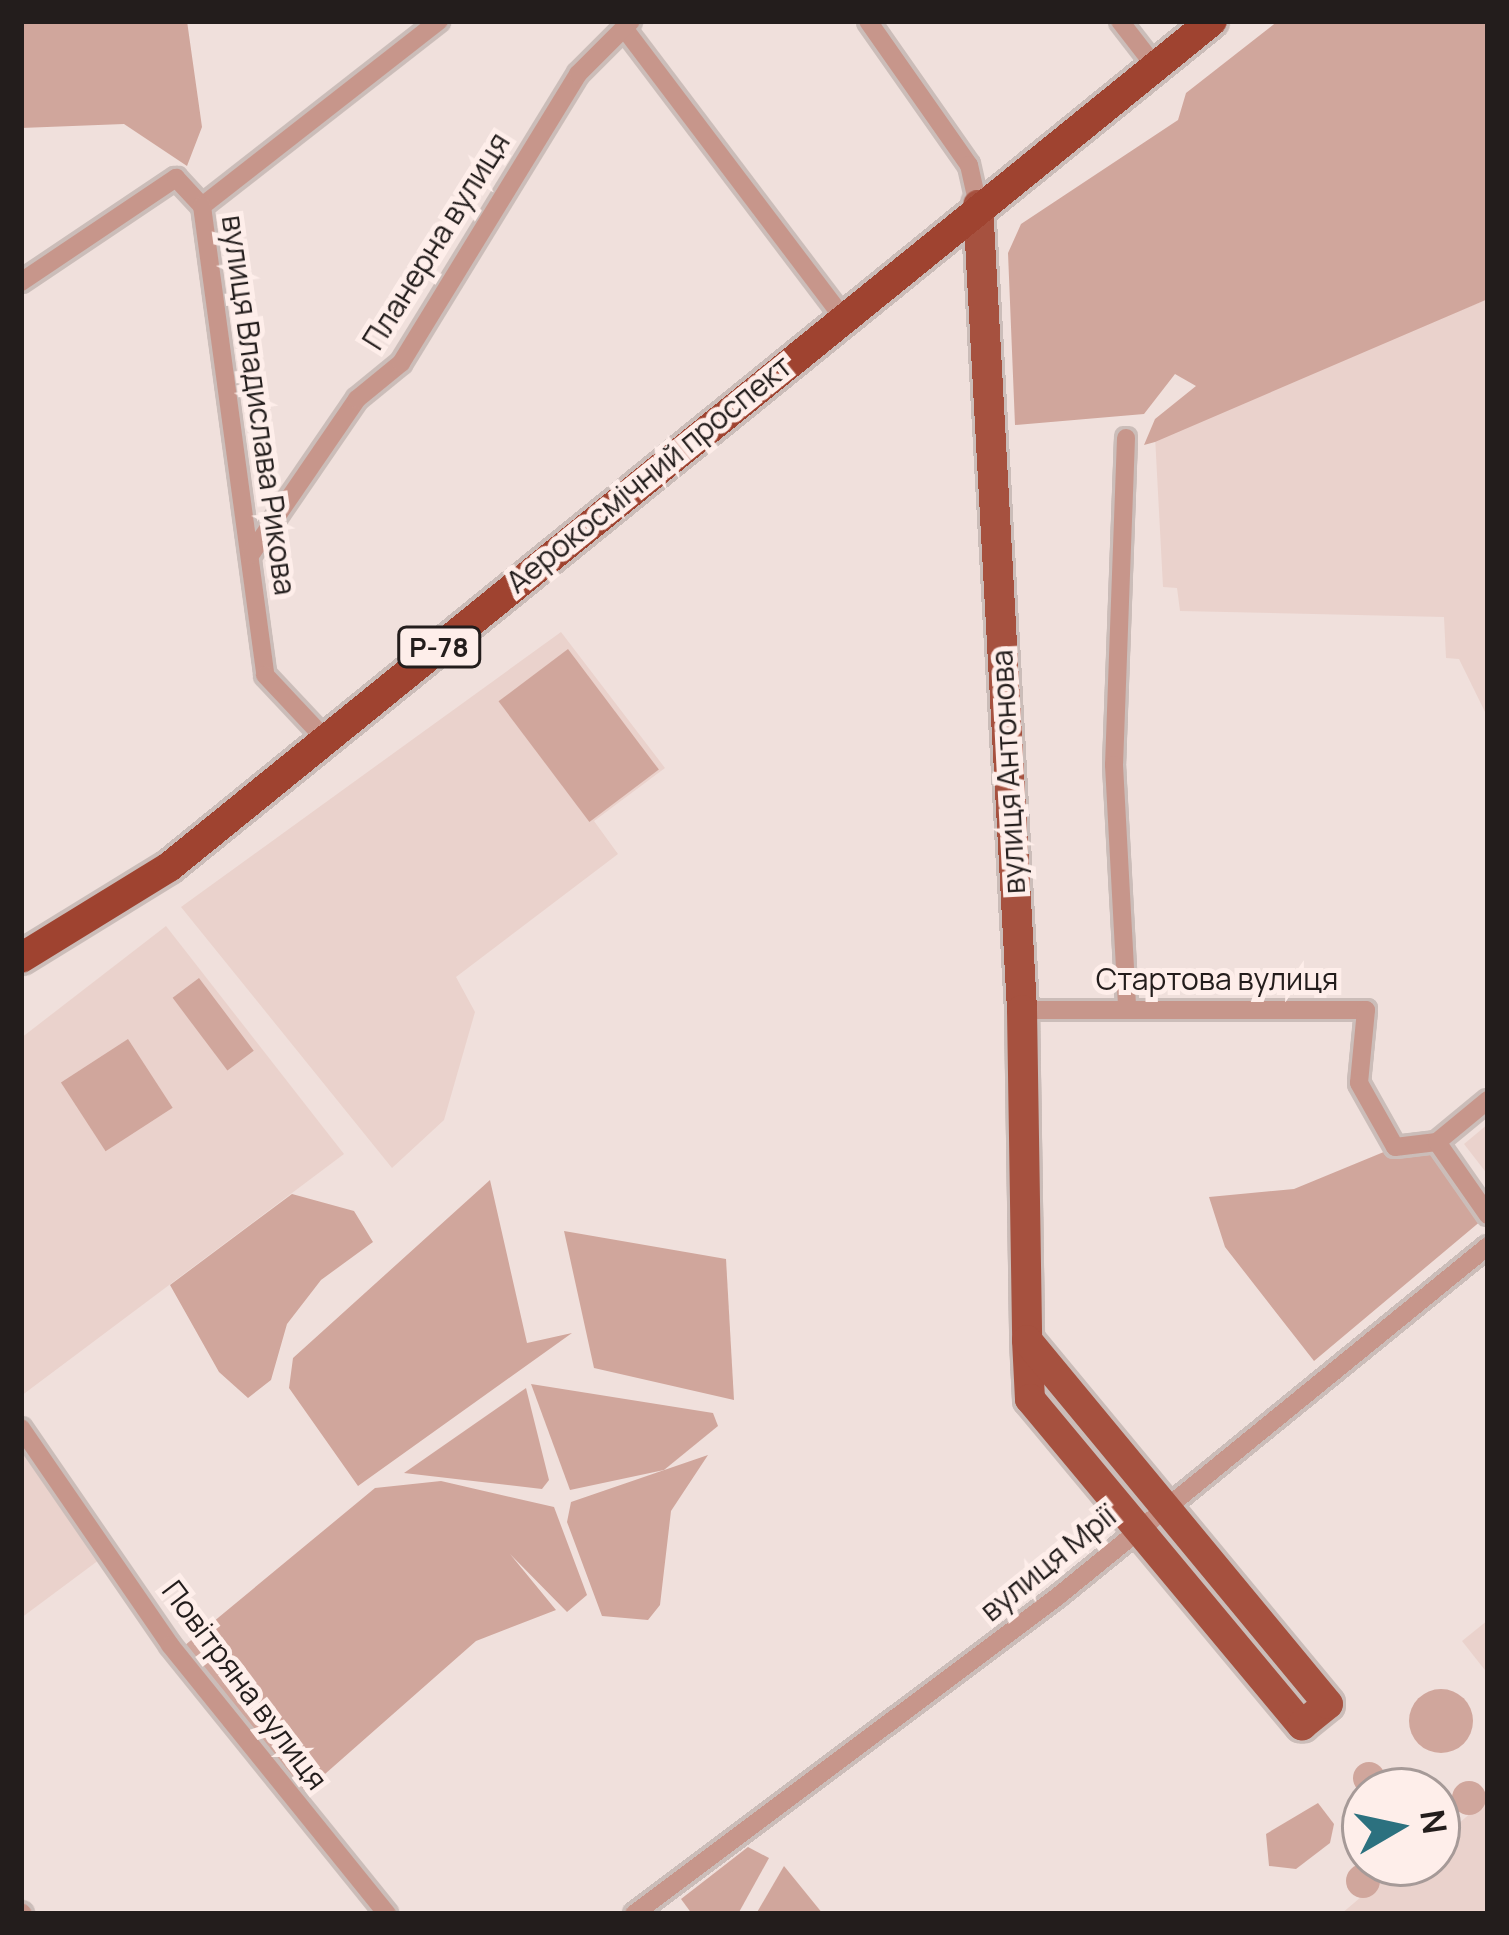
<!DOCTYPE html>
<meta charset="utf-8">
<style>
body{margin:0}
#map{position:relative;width:1509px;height:1935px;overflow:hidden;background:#f0e0dc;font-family:Manrope,sans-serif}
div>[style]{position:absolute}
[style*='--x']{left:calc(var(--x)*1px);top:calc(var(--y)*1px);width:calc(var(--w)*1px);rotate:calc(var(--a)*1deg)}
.built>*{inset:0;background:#ead2cc}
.green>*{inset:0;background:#d0a69c;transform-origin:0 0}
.round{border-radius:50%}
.roads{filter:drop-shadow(3px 0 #cbbdb9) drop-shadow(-3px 0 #cbbdb9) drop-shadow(0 3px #cbbdb9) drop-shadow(0 -3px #cbbdb9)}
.minor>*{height:18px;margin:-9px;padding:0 9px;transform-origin:9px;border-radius:9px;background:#c7968b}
.primary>*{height:30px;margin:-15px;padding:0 15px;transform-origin:15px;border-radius:15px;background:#a6513f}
.trunk>*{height:30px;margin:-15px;padding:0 15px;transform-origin:15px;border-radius:15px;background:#9f4330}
span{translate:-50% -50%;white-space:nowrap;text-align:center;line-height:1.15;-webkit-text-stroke:10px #feeeea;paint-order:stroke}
.shield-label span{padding:3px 9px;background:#feeeea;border:3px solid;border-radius:9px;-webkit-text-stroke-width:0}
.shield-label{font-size:27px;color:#231d1c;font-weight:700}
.street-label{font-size:30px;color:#231d1c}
.frame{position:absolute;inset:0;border:24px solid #231d1c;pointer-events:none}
.north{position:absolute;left:1341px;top:1767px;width:120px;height:120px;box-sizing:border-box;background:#feeeea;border:3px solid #a69a98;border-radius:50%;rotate:81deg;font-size:33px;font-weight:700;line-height:48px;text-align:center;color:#231d1c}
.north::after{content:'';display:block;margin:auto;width:42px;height:54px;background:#2c717f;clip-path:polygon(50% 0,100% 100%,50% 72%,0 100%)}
</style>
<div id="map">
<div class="built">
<div style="clip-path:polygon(1488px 299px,1488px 718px,1459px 659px,1446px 658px,1444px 617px,1180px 611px,1177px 588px,1163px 587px,1155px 436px)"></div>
<div style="clip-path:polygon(561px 632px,665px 768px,594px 821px,618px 854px,456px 977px,475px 1012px,444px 1120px,392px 1168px,181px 907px)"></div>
<div style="clip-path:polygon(166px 926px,344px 1154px,21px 1396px,21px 1038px)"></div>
<div style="clip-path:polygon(1488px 1124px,1488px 1175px,1464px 1144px)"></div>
<div style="clip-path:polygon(21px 1448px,103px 1557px,21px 1618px)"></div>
<div style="clip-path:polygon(1488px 1620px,1488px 1674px,1462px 1641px)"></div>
<div style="clip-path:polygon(1488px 1798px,1488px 1914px,1341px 1914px,1401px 1863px,1437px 1863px,1437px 1816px,1450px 1831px)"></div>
</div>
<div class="green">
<div style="clip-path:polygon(21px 21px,187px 21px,202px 127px,187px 166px,124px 124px,21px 128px)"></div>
<div style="clip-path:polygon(1278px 21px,1488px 21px,1488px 299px,1155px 442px,1144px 445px,1155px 419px,1196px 386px,1175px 374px,1144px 414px,1015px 425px,1008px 253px,1021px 224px,1178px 120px,1186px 93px)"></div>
<div style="left:568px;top:649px;width:151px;height:87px;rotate:53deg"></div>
<div style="left:199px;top:978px;width:91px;height:33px;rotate:53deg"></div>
<div style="left:128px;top:1039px;width:82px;height:80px;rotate:57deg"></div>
<div style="clip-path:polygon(1391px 1149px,1398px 1158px,1435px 1150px,1482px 1220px,1314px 1361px,1225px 1247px,1209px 1197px,1294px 1189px)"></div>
<div style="clip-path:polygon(490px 1180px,527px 1343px,572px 1333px,358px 1486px,289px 1388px,293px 1358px)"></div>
<div style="clip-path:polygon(292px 1194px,354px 1211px,373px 1242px,321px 1280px,287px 1324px,271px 1380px,248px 1398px,219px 1372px,170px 1285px)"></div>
<div style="clip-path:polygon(564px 1231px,726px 1259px,734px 1400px,594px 1368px)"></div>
<div style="clip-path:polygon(531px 1384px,713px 1413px,718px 1426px,664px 1470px,570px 1490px)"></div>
<div style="clip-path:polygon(526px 1388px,549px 1480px,542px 1489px,404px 1473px)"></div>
<div style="clip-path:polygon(708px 1455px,671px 1511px,660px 1605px,648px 1620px,602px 1616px,567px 1522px,571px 1502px)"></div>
<div style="clip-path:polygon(441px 1481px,554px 1507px,587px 1595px,567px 1612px,510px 1554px,556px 1610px,476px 1641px,300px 1796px,184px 1646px,375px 1488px)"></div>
<div class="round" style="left:1409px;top:1689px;width:64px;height:64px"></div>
<div class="round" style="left:1353px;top:1762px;width:32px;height:32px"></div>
<div class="round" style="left:1452px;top:1781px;width:34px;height:34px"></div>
<div style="clip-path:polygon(1318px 1803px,1334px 1824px,1330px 1843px,1296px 1869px,1269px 1866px,1266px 1834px)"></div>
<div style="clip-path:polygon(748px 1847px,769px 1858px,738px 1914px,692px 1914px,681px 1899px)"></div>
<div class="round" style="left:1346px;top:1864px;width:34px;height:34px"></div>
<div style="clip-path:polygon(784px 1866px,823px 1914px,756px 1914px)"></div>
</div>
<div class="roads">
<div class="minor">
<div style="--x:868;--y:21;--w:176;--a:55"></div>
<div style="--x:969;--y:165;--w:41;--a:77.3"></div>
<div style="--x:1120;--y:21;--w:56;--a:52.3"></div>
<div style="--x:627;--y:32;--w:355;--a:52.9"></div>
<div style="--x:202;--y:206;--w:301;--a:-38"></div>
<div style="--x:21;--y:282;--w:187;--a:-33.9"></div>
<div style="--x:176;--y:178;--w:38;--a:47"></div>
<div style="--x:202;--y:206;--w:473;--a:82.3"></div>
<div style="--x:265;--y:675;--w:89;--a:46.8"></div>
<div style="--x:1126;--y:438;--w:327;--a:92.1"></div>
<div style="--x:1114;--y:765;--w:242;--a:86.9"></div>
<div style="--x:251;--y:554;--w:188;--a:-55.6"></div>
<div style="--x:357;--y:399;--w:57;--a:-39.3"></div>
<div style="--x:401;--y:363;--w:339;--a:-58.5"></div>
<div style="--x:578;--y:74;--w:75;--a:-45"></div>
<div style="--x:1022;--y:1010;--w:344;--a:0"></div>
<div style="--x:1366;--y:1010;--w:73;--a:95.5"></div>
<div style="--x:1359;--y:1083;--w:73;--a:60.6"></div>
<div style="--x:1395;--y:1147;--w:42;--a:-6.8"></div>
<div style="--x:1437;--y:1142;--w:89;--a:55.1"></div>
<div style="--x:1437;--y:1142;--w:66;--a:-39.5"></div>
<div style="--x:21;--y:1428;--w:263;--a:55.5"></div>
<div style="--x:170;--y:1645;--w:346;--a:51.1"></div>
<div style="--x:21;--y:1912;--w:3;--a:45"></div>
<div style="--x:634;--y:1914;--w:529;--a:-36.85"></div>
<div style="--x:1057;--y:1597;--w:556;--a:-39.16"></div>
</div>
<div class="primary">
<div style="--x:978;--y:205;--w:806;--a:86.87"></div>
<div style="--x:1022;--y:1010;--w:330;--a:89.1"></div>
<div style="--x:1027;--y:1340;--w:59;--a:87.1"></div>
<div style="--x:1030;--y:1399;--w:425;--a:50.2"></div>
<div style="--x:1302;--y:1725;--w:33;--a:-39"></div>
<div style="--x:1328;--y:1704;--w:472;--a:-129.6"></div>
</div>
<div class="trunk">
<div style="--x:21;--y:958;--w:174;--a:-31.6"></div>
<div style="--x:169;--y:867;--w:1343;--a:-39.05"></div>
</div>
</div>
<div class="shield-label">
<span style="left:439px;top:647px">Р-78</span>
</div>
<div class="street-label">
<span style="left:436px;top:241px;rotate:-58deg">Планерна вулиця</span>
<span style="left:259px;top:405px;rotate:82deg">вулиця Владислава Рикова</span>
<span style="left:649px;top:474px;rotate:-39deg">Аерокосмічний проспект</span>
<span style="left:1008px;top:772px;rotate:-93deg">вулиця Антонова</span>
<span style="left:1217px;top:979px">Стартова вулиця</span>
<span style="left:1048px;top:1563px;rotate:-39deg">вулиця Мрії</span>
<span style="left:245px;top:1685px;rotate:53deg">Повітряна вулиця</span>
</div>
<div class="frame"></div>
<div class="north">N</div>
</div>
